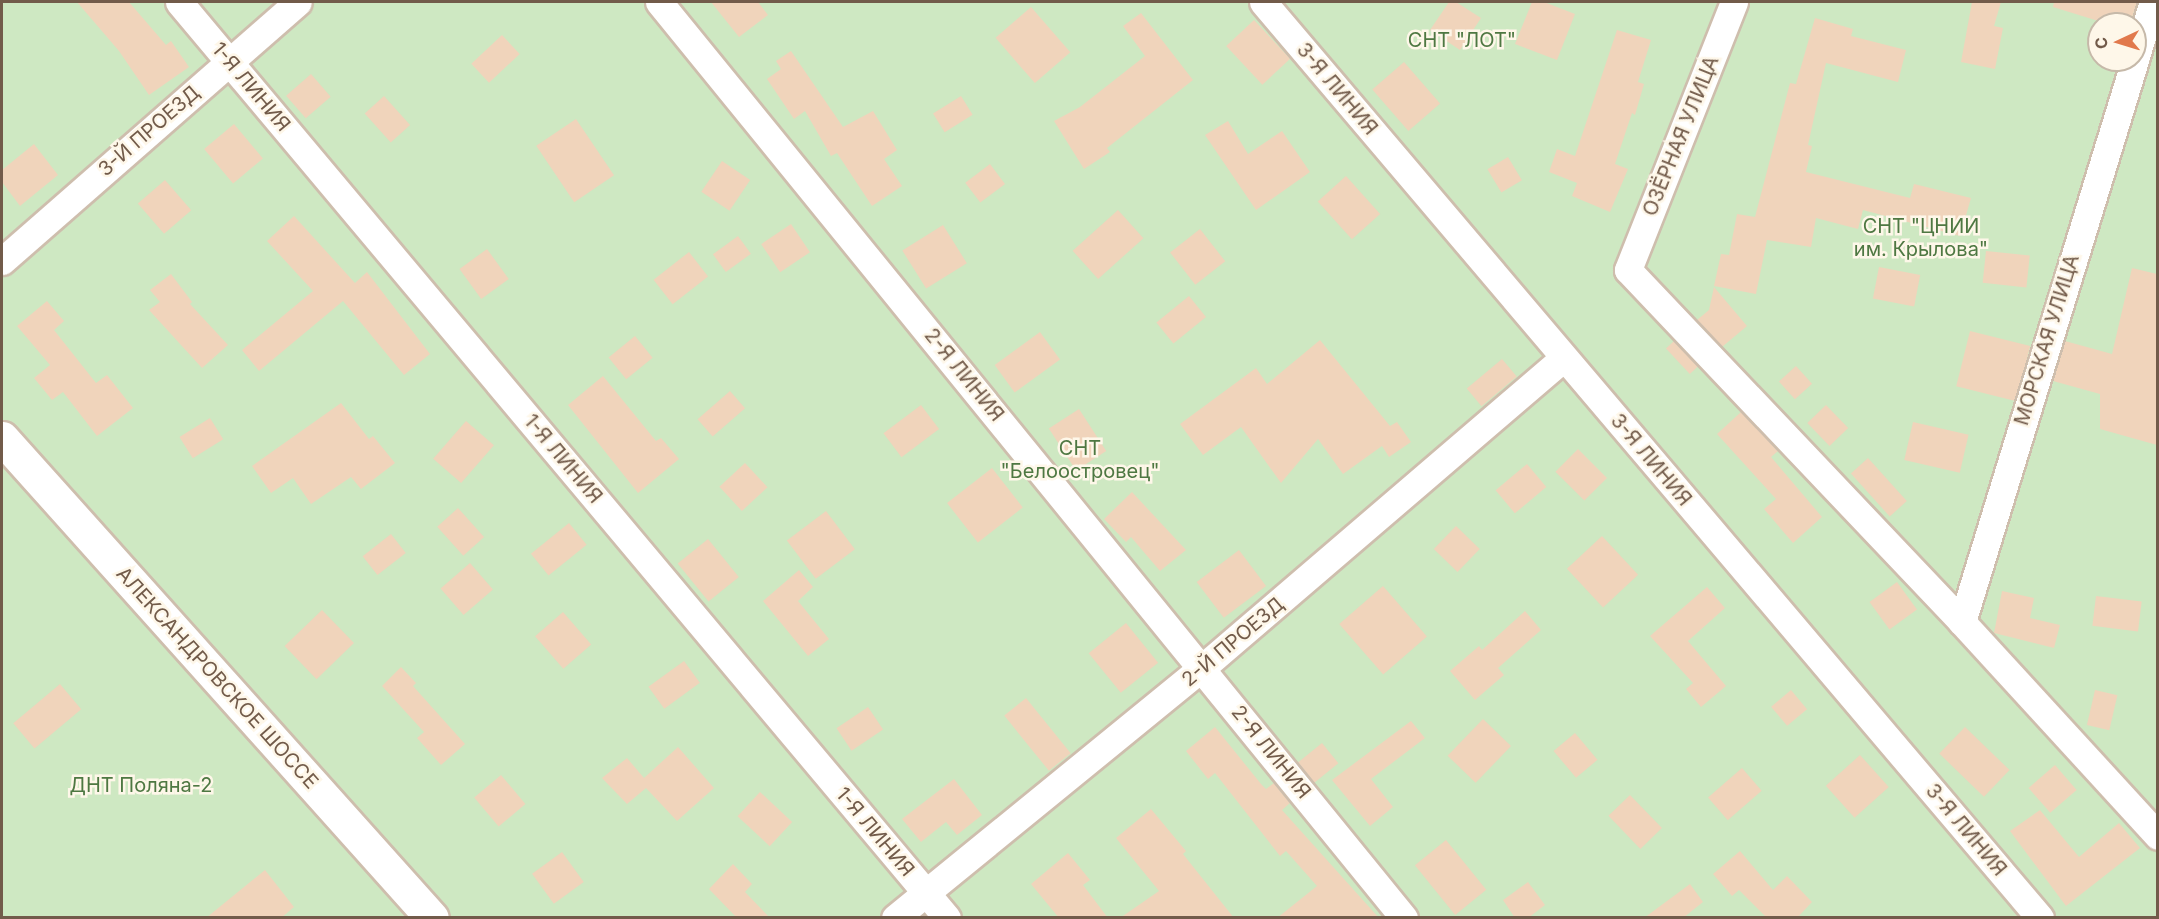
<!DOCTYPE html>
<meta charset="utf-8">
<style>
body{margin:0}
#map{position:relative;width:2159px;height:919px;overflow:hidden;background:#fbf4e3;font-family:Inter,sans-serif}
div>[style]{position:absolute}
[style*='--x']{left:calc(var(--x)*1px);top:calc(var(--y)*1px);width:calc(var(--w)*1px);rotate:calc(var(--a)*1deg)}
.green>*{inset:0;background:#cee8c2}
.building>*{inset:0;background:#f0d4bb;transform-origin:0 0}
.roads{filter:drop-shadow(2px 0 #cebead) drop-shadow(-2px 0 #cebead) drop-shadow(0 2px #cebead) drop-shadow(0 -2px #cebead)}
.minor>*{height:27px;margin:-13.5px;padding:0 13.5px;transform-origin:13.5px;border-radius:13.5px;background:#fff}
.tertiary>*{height:33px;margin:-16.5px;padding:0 16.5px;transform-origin:16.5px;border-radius:16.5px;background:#fff}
span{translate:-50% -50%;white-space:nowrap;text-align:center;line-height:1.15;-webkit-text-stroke:5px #fef7e9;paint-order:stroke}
.park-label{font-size:20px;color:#4e7842}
.street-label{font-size:20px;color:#725b4a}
.frame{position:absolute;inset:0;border:3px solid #725b4a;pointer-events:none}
.north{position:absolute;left:2087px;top:12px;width:60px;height:60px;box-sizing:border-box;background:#fef7e9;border:2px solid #c6b9a9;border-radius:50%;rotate:266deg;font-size:16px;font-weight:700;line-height:24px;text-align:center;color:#725b4a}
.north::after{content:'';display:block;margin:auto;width:21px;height:27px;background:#e1794c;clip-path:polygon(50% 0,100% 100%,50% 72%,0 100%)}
</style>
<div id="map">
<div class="green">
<div style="clip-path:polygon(evenodd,2px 2px,2157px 2px,2157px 917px,2px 918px,2px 2px,2099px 24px,2135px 24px,2135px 60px,2099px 60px,2099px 24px)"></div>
</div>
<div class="building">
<div style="clip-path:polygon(77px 2px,129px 2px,166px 45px,171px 41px,189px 67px,149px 95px,119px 51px)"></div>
<div style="clip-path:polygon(711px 2px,758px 2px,768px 15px,739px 37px)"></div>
<div style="clip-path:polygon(1449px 2px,1456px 2px,1481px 18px,1460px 50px,1430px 30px)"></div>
<div style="clip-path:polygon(1532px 2px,1544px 2px,1575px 14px,1557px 60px,1515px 44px)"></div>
<div style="clip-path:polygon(1972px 2px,2001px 2px,1994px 26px,2003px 28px,1995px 69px,1961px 62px)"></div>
<div style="clip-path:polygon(2054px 2px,2137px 2px,2130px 24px,2108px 24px,2053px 7px)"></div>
<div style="left:1031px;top:7px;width:60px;height:47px;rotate:49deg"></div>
<div style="clip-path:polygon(1141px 13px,1193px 80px,1107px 148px,1110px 152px,1084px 169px,1054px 121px,1080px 107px,1145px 56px,1123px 26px)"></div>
<div style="clip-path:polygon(1815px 18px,1853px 29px,1851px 36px,1906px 50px,1898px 82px,1826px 63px,1808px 145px,1812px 146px,1806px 172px,1910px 198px,1914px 184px,1971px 198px,1960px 236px,1863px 210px,1858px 229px,1816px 218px,1811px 247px,1767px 240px,1756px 294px,1714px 286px,1721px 254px,1729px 255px,1737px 214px,1755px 217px,1790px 83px,1796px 84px)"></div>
<div style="left:1254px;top:20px;width:53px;height:38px;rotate:47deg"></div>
<div style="clip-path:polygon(1617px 30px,1651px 40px,1638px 82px,1644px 84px,1635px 115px,1632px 113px,1615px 164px,1628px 169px,1610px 212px,1572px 196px,1577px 183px,1549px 172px,1557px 149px,1575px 156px)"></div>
<div style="left:502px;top:35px;width:26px;height:42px;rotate:47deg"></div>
<div style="clip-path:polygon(791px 51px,843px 127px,873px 111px,897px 150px,884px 159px,902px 186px,872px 206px,837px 153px,831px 156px,805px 111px,794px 119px,767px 79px,781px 69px,776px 61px)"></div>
<div style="left:1404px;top:62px;width:55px;height:42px;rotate:49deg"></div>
<div style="left:311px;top:74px;width:30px;height:33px;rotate:49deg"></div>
<div style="left:384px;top:96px;width:39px;height:26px;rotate:48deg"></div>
<div style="left:961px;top:96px;width:22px;height:33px;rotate:58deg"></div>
<div style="left:576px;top:119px;width:68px;height:48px;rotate:56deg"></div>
<div style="clip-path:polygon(1228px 121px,1248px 154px,1282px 131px,1310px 172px,1256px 210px,1205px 135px)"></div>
<div style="left:234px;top:124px;width:45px;height:39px;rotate:50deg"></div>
<div style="clip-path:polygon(34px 144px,58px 175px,20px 206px,2px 182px,2px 170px)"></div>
<div style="left:1508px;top:157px;width:27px;height:24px;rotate:59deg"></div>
<div style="left:722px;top:161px;width:34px;height:37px;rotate:34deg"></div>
<div style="left:990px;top:164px;width:25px;height:31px;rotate:53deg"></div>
<div style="left:1346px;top:176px;width:51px;height:38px;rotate:48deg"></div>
<div style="left:165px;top:180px;width:40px;height:36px;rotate:49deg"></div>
<div style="left:1118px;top:210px;width:38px;height:61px;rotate:48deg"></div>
<div style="clip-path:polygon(294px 216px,355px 283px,367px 272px,430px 354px,404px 375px,343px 301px,259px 371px,242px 350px,313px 291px,267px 241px)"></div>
<div style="left:791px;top:224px;width:34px;height:36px;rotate:56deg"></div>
<div style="left:943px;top:225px;width:45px;height:48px;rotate:58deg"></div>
<div style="left:1200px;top:229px;width:41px;height:38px;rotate:52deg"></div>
<div style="left:738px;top:236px;width:22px;height:31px;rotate:54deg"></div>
<div style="left:487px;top:249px;width:37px;height:34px;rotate:54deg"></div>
<div style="left:1986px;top:251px;width:44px;height:32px;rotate:6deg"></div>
<div style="left:689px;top:252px;width:31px;height:45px;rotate:52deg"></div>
<div style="left:1879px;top:267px;width:42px;height:32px;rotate:11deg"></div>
<div style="clip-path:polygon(2132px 268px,2157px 274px,2157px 445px,2100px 429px,2100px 394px,2053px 381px,2065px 341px,2112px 354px)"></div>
<div style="clip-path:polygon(171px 274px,192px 302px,190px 304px,228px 345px,202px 368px,149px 310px,160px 302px,150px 290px)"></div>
<div style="clip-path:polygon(1714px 287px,1747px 326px,1722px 347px,1697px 320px,1709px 310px)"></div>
<div style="left:1189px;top:296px;width:27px;height:42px;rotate:51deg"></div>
<div style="clip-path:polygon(47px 301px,64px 321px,54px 330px,96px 383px,107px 375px,133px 408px,97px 436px,63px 392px,52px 400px,34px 378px,50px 365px,17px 326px)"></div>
<div style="left:1970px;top:331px;width:62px;height:57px;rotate:14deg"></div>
<div style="left:1040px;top:332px;width:34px;height:56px;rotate:54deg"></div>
<div style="left:635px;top:336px;width:28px;height:34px;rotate:51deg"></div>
<div style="clip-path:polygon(1320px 340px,1390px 426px,1397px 422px,1411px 442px,1389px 457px,1382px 446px,1343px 474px,1318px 439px,1281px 483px,1241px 427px,1203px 455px,1180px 424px,1256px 368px,1267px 384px)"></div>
<div style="left:1674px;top:341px;width:35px;height:11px;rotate:47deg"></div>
<div style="left:1502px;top:359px;width:23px;height:46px;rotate:50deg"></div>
<div style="left:1796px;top:366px;width:24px;height:23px;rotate:48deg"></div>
<div style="clip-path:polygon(603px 376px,656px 441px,661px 438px,679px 459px,638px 493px,568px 405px)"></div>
<div style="left:730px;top:391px;width:23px;height:43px;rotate:49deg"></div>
<div style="clip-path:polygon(341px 403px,369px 439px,373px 436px,395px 463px,361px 489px,351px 477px,311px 504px,293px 478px,271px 493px,252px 466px)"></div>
<div style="left:921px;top:405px;width:30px;height:47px;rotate:53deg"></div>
<div style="left:1826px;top:405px;width:32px;height:26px;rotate:46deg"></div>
<div style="left:1079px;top:409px;width:50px;height:36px;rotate:57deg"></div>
<div style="clip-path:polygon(1741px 412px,1778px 451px,1771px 457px,1822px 517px,1793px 543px,1764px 509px,1776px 499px,1717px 434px)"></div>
<div style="left:210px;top:418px;width:25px;height:36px;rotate:58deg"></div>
<div style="left:466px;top:421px;width:37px;height:50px;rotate:41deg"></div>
<div style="left:1913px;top:422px;width:57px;height:39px;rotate:13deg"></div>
<div style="left:1578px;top:449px;width:41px;height:32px;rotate:45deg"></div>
<div style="left:1868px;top:458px;width:58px;height:23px;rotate:48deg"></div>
<div style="left:745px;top:463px;width:33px;height:35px;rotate:47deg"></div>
<div style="left:1527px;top:464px;width:30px;height:41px;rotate:50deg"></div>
<div style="left:992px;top:468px;width:50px;height:57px;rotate:52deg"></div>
<div style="clip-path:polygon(1132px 492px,1186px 550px,1160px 571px,1131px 537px,1126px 542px,1104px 519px)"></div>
<div style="left:458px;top:508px;width:39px;height:28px;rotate:48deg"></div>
<div style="left:826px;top:511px;width:48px;height:49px;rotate:53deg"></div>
<div style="left:569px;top:523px;width:28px;height:49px;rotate:51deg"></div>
<div style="left:1456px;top:526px;width:33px;height:32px;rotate:44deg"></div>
<div style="left:391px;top:534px;width:24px;height:36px;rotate:52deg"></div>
<div style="left:1602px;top:536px;width:53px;height:48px;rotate:47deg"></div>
<div style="left:708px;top:539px;width:49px;height:39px;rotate:51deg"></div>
<div style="left:1239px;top:550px;width:45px;height:53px;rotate:53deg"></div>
<div style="left:470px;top:563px;width:35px;height:39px;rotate:49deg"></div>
<div style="clip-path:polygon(799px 570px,813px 587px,798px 601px,829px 639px,808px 656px,763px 601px)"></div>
<div style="left:1897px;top:582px;width:34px;height:34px;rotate:54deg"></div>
<div style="left:1383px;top:586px;width:67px;height:58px;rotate:49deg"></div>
<div style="clip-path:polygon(1707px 587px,1725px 608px,1688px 641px,1726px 686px,1701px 707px,1686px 689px,1693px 683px,1650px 636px)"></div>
<div style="clip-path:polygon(2002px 591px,2034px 598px,2030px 618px,2060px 625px,2054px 648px,1994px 633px)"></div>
<div style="left:2096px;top:596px;width:46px;height:30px;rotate:7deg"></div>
<div style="left:322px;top:610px;width:46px;height:52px;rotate:46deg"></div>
<div style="clip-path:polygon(1525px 611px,1541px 630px,1498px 668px,1504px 675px,1475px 700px,1450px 671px,1479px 646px,1482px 650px)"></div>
<div style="left:563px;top:612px;width:43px;height:37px;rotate:49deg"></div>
<div style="left:1126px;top:623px;width:51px;height:48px;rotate:51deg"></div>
<div style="left:684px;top:661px;width:27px;height:44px;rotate:54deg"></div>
<div style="clip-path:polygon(401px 667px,416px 683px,413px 686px,465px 744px,441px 765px,417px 738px,424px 732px,382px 686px)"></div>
<div style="left:60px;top:684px;width:33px;height:61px;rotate:50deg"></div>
<div style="left:1791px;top:690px;width:25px;height:26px;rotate:50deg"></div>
<div style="left:2095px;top:690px;width:23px;height:36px;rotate:13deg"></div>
<div style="left:1026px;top:698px;width:71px;height:28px;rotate:51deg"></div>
<div style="left:868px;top:707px;width:27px;height:38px;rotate:56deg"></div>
<div style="left:1483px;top:719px;width:39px;height:51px;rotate:44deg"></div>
<div style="clip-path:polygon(1411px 721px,1425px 738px,1371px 779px,1393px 807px,1370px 826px,1332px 780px)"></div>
<div style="clip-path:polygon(1215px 727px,1261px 784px,1266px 789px,1274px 783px,1290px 803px,1282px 810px,1379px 918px,1277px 918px,1317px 886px,1286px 851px,1280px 856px,1215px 773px,1208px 779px,1186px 751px)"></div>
<div style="left:1965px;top:727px;width:62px;height:37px;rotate:44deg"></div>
<div style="left:1575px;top:733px;width:35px;height:28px;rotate:50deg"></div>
<div style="left:1322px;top:743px;width:26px;height:31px;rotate:51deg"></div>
<div style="clip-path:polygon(678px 747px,714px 788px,677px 821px,646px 788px,627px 804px,602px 778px,627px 758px,644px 778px)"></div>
<div style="left:1860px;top:755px;width:43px;height:46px;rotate:48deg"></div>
<div style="left:2055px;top:765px;width:33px;height:35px;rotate:49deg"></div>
<div style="left:1742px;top:768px;width:30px;height:45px;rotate:49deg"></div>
<div style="left:501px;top:775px;width:38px;height:35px;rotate:50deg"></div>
<div style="clip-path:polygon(954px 779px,982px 815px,957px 835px,946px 822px,921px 842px,902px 819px)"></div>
<div style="left:760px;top:792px;width:44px;height:33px;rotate:43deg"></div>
<div style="left:1630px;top:795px;width:46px;height:30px;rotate:46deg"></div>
<div style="clip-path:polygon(1151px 809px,1186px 851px,1183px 854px,1234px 918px,1120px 918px,1159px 891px,1116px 838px)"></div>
<div style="clip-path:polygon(2040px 810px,2079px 857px,2119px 823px,2140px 848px,2066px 906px,2010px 831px)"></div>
<div style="left:1446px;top:840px;width:64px;height:40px;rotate:51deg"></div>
<div style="clip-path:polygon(1740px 851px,1773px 890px,1787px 876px,1812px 902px,1797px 918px,1767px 918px,1739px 890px,1732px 896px,1713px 874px)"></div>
<div style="left:562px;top:852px;width:37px;height:37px;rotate:54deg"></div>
<div style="clip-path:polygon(1068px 853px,1090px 880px,1083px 885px,1108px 918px,1059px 918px,1031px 884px)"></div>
<div style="clip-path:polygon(733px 864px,752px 884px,745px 892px,770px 918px,737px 918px,709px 889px)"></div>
<div style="clip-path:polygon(265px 870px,294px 907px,281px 918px,206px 918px)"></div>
<div style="clip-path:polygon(1528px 882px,1545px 905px,1528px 918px,1515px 918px,1503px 900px)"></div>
<div style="clip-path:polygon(1690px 884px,1703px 902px,1683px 918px,1644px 918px)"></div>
</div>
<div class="roads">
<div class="minor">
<div style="--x:179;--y:2;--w:1195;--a:50.02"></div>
<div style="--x:659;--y:2;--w:1181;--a:50.88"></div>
<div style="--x:1263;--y:2;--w:1201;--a:49.69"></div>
<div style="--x:1734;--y:2;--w:288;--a:111.6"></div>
<div style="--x:1628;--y:270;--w:485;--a:46.5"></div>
<div style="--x:1962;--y:622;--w:290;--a:47.5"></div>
<div style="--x:2135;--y:59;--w:60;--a:-72.5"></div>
<div style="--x:2;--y:261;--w:393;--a:-41.2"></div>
<div style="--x:1962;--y:622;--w:588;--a:-72.89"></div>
<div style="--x:895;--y:918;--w:397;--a:-39.2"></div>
<div style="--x:1203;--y:667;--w:474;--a:-40.6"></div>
</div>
<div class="tertiary">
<div style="--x:2;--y:438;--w:644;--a:48.14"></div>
</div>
</div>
<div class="park-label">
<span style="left:1462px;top:40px">СНТ "ЛОТ"</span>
<span style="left:1921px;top:238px">СНТ "ЦНИИ<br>им. Крылова"</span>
<span style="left:1080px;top:460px">СНТ<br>"Белоостровец"</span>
<span style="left:141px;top:785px">ДНТ Поляна-2</span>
</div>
<div class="street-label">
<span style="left:251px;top:87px;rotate:50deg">1-Я ЛИНИЯ</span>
<span style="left:1337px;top:89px;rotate:50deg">3-Я ЛИНИЯ</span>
<span style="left:149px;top:131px;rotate:-41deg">3-Й ПРОЕЗД</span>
<span style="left:1681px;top:136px;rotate:-68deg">ОЗЁРНАЯ УЛИЦА</span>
<span style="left:2047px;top:340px;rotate:-73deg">МОРСКАЯ УЛИЦА</span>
<span style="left:964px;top:375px;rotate:51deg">2-Я ЛИНИЯ</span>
<span style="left:563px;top:459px;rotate:50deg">1-Я ЛИНИЯ</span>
<span style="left:1651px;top:460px;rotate:50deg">3-Я ЛИНИЯ</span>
<span style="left:1233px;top:642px;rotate:-40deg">2-Й ПРОЕЗД</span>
<span style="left:217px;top:678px;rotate:48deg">АЛЕКСАНДРОВСКОЕ ШОССЕ</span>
<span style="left:1271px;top:752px;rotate:51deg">2-Я ЛИНИЯ</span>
<span style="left:1966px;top:830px;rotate:50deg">3-Я ЛИНИЯ</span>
<span style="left:875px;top:832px;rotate:50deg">1-Я ЛИНИЯ</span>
</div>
<div class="frame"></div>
<div class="north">С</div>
</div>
